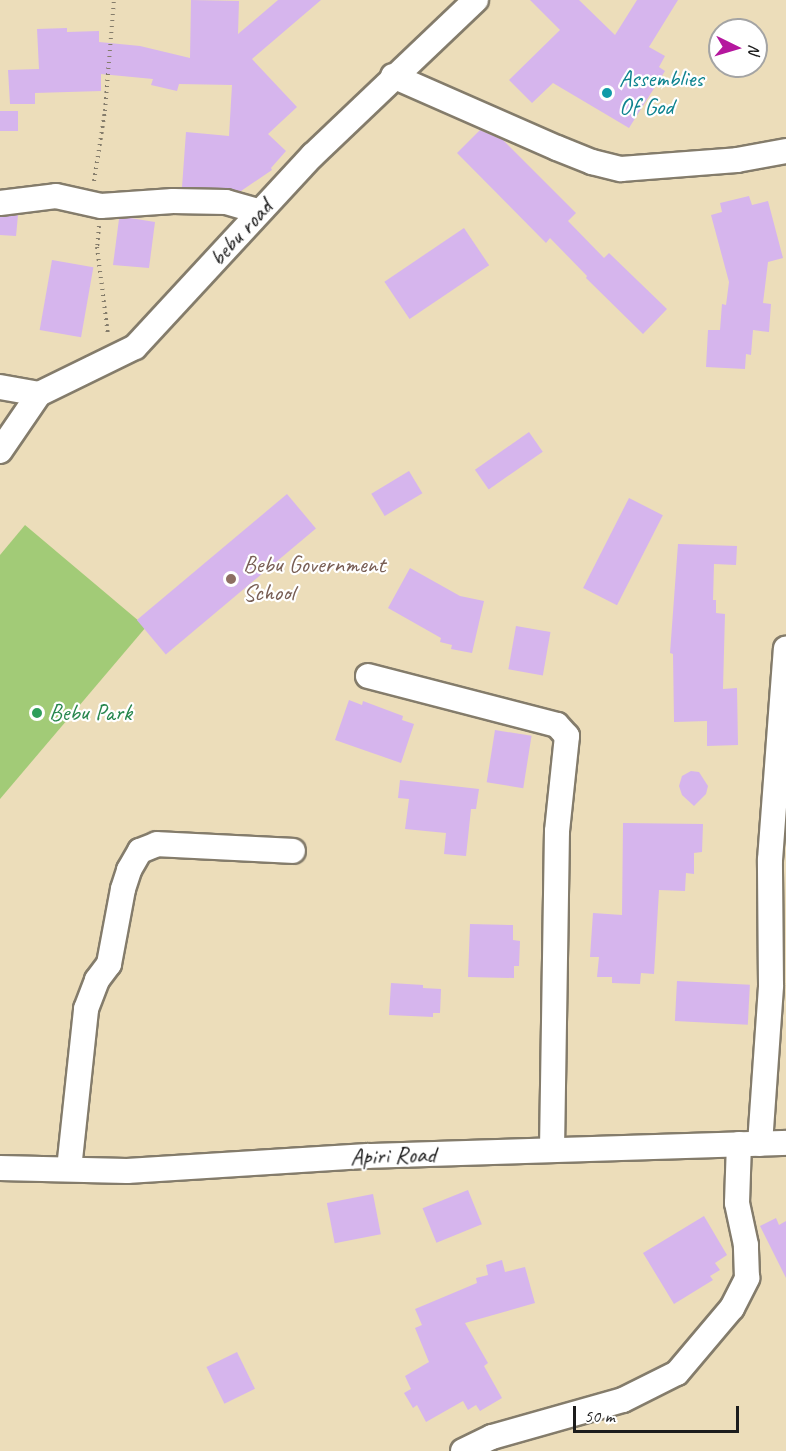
<!DOCTYPE html>
<style>
body{margin:0}
#map{position:relative;width:786px;height:1451px;overflow:hidden;background:#ecddba;font-family:Caveat,sans-serif}
div>[style]{position:absolute}
[style*='--x']{left:calc(var(--x)*1px);top:calc(var(--y)*1px);width:calc(var(--w)*1px);rotate:calc(var(--a)*1deg)}
.green>*{inset:0;background:#a2cb77}
.building>*{inset:0;background:#d6b5ed;transform-origin:0 0}
.path>*{height:4px;margin-top:-2px;transform-origin:0;background:repeating-linear-gradient(90deg,#847c6b 0 1.5px,transparent 0 6px)}
.roads{filter:drop-shadow(2px 0 #847c6b) drop-shadow(-2px 0 #847c6b) drop-shadow(0 2px #847c6b) drop-shadow(0 -2px #847c6b)}
.minor>*{height:24px;margin:-12px;padding:0 12px;transform-origin:12px;border-radius:12px;background:#fff}
.dots>*{width:16px;height:16px;translate:-50% -50%;box-sizing:border-box;border:3px solid #fff;border-radius:50%}
span{translate:-50% -50%;white-space:nowrap;text-align:center;line-height:1.15;-webkit-text-stroke:4.5px #fff;paint-order:stroke}
.culture-label{font-size:24px;color:#0d838f}
.left{translate:0 -50%;text-align:left}
.street-label{font-size:24px;color:#1c1c1c}
.education-label{font-size:24px;color:#785e54}
.leisure-label{font-size:24px;color:#27864d}
.north{position:absolute;left:708px;top:18px;width:60px;height:60px;box-sizing:border-box;background:#fff;border:2px solid #a4a4a4;border-radius:50%;rotate:95deg;font-size:16px;font-weight:700;line-height:24px;text-align:center;color:#1c1c1c}
.north::after{content:'';display:block;margin:auto;width:21px;height:27px;background:#b5179e;clip-path:polygon(50% 0,100% 100%,50% 72%,0 100%)}
.scale{position:absolute;left:573px;top:1406px;width:166px;height:27px;box-sizing:border-box;border:3px solid #1c1c1c;border-top:0;padding-left:8px;font-size:18px;line-height:21px;white-space:nowrap;color:#1c1c1c;-webkit-text-stroke:4px #fff;paint-order:stroke}
</style>
<div id="map">
<div class="green">
<div style="clip-path:polygon(25px 525px,146px 627px,0 799px,0 555px)"></div>
</div>
<div class="building">
<div style="clip-path:polygon(191px 0,239px 1px,238px 34px,278px 0,321px 0,252px 59px,297px 107px,268px 134px,286px 151px,271px 168px,272px 170px,241px 191px,182px 187px,186px 132px,229px 136px,232px 85px,179px 84px,177px 91px,151px 85px,153px 79px,101px 74px,101px 91px,35px 93px,35px 104px,10px 104px,8px 70px,39px 69px,37px 29px,67px 28px,67px 32px,99px 31px,99px 42px,140px 46px,190px 58px)"></div>
<div style="clip-path:polygon(530px 0,579px 0,615px 35px,637px 0,678px 0,649px 47px,665px 56px,659px 67px,665px 71px,629px 128px,553px 83px,532px 103px,509px 80px,560px 30px)"></div>
<div style="left:0;top:111px;width:18px;height:20px"></div>
<div style="clip-path:polygon(480px 130px,503px 140px,576px 213px,568px 221px,604px 258px,609px 253px,667px 309px,643px 334px,586px 278px,587px 276px,550px 238px,546px 243px,457px 153px)"></div>
<div style="clip-path:polygon(749px 196px,752px 205px,768px 201px,783px 258px,768px 262px,763px 303px,771px 304px,769px 332px,753px 330px,751px 355px,746px 354px,745px 369px,706px 367px,708px 330px,720px 330px,722px 304px,726px 305px,729px 282px,711px 215px,722px 212px,720px 203px)"></div>
<div style="clip-path:polygon(18px 215px,16px 236px,0 235px,0 217px)"></div>
<div style="clip-path:polygon(130px 218px,155px 222px,149px 268px,113px 265px,119px 219px)"></div>
<div style="left:464px;top:228px;width:45px;height:96px;rotate:56deg"></div>
<div style="left:52px;top:260px;width:42px;height:71px;rotate:10deg"></div>
<div style="left:529px;top:432px;width:24px;height:66px;rotate:55deg"></div>
<div style="left:409px;top:471px;width:26px;height:44px;rotate:59deg"></div>
<div style="left:287px;top:494px;width:45px;height:196px;rotate:50deg"></div>
<div style="left:629px;top:498px;width:38px;height:101px;rotate:27deg"></div>
<div style="clip-path:polygon(678px 544px,737px 546px,736px 565px,714px 564px,713px 600px,716px 600px,716px 613px,725px 614px,723px 689px,737px 688px,738px 745px,707px 746px,707px 721px,674px 722px,673px 654px,670px 653px)"></div>
<div style="clip-path:polygon(410px 568px,460px 596px,484px 601px,472px 653px,451px 649px,452px 645px,440px 642px,441px 638px,388px 608px)"></div>
<div style="left:516px;top:626px;width:35px;height:44px;rotate:10deg"></div>
<div style="clip-path:polygon(349px 700px,362px 705px,363px 701px,403px 716px,402px 720px,414px 724px,401px 763px,335px 740px)"></div>
<div style="left:495px;top:730px;width:37px;height:53px;rotate:9deg"></div>
<div style="clip-path:polygon(691px 771px,699px 772px,708px 786px,706px 794px,694px 806px,682px 795px,679px 786px,682px 776px)"></div>
<div style="clip-path:polygon(400px 780px,479px 789px,476px 809px,471px 809px,466px 856px,444px 854px,446px 833px,405px 829px,409px 799px,398px 798px)"></div>
<div style="clip-path:polygon(623px 823px,703px 824px,702px 852px,694px 853px,694px 874px,686px 873px,685px 891px,659px 890px,654px 974px,641px 973px,640px 984px,612px 983px,612px 977px,597px 977px,599px 957px,590px 957px,593px 913px,622px 915px)"></div>
<div style="clip-path:polygon(470px 924px,513px 925px,513px 940px,520px 941px,519px 966px,514px 966px,514px 978px,468px 977px)"></div>
<div style="left:677px;top:981px;width:73px;height:40px;rotate:3deg"></div>
<div style="clip-path:polygon(391px 983px,423px 985px,423px 988px,441px 989px,440px 1013px,433px 1013px,433px 1017px,389px 1015px)"></div>
<div style="left:468px;top:1190px;width:37px;height:49px;rotate:68deg"></div>
<div style="left:373px;top:1194px;width:41px;height:47px;rotate:79deg"></div>
<div style="clip-path:polygon(704px 1216px,727px 1255px,715px 1263px,720px 1270px,710px 1276px,713px 1280px,674px 1304px,643px 1253px)"></div>
<div style="clip-path:polygon(776px 1218px,779px 1225px,786px 1221px,786px 1278px,760px 1226px)"></div>
<div style="clip-path:polygon(502px 1260px,505px 1272px,525px 1267px,535px 1303px,465px 1323px,488px 1363px,484px 1366px,502px 1398px,480px 1411px,476px 1405px,468px 1410px,463px 1401px,426px 1422px,417px 1405px,413px 1408px,404px 1393px,411px 1389px,405px 1376px,429px 1362px,415px 1328px,422px 1325px,415px 1309px,477px 1283px,476px 1278px,488px 1275px,486px 1265px)"></div>
<div style="left:237px;top:1352px;width:41px;height:34px;rotate:64deg"></div>
</div>
<div class="path">
<div style="--x:94;--y:181;--w:71;--a:-81.1"></div>
<div style="--x:105;--y:111;--w:111;--a:-85.4"></div>
<div style="--x:99;--y:226;--w:21;--a:95"></div>
<div style="--x:97;--y:247;--w:89;--a:82.9"></div>
</div>
<div class="roads">
<div class="minor">
<div style="--x:393;--y:76;--w:179;--a:23.7"></div>
<div style="--x:557;--y:148;--w:38;--a:22"></div>
<div style="--x:592;--y:162;--w:30;--a:14"></div>
<div style="--x:621;--y:169;--w:116;--a:-4.4"></div>
<div style="--x:737;--y:160;--w:50;--a:-10.4"></div>
<div style="--x:0;--y:203;--w:56;--a:-7.1"></div>
<div style="--x:56;--y:196;--w:46;--a:12.5"></div>
<div style="--x:101;--y:206;--w:72;--a:-4"></div>
<div style="--x:173;--y:201;--w:53;--a:1.1"></div>
<div style="--x:226;--y:202;--w:35;--a:16"></div>
<div style="--x:0;--y:387;--w:40;--a:10"></div>
<div style="--x:0;--y:451;--w:69;--a:-55.6"></div>
<div style="--x:39;--y:394;--w:107;--a:-26.1"></div>
<div style="--x:135;--y:347;--w:262;--a:-47.2"></div>
<div style="--x:313;--y:155;--w:225;--a:-43.6"></div>
<div style="--x:368;--y:676;--w:195;--a:14.5"></div>
<div style="--x:557;--y:725;--w:15;--a:48"></div>
<div style="--x:567;--y:736;--w:96;--a:96"></div>
<div style="--x:557;--y:831;--w:319;--a:90.9"></div>
<div style="--x:760;--y:1144;--w:159;--a:-86"></div>
<div style="--x:771;--y:985;--w:125;--a:-90.5"></div>
<div style="--x:770;--y:860;--w:212;--a:-85.7"></div>
<div style="--x:0;--y:1168;--w:127;--a:1.4"></div>
<div style="--x:127;--y:1171;--w:241;--a:-3.6"></div>
<div style="--x:368;--y:1156;--w:418;--a:-1.8"></div>
<div style="--x:69;--y:1169;--w:161;--a:-83.9"></div>
<div style="--x:86;--y:1009;--w:31;--a:-69"></div>
<div style="--x:97;--y:980;--w:20;--a:-53"></div>
<div style="--x:109;--y:964;--w:76;--a:-79.4"></div>
<div style="--x:123;--y:889;--w:20;--a:-72"></div>
<div style="--x:129;--y:870;--w:22;--a:-60"></div>
<div style="--x:140;--y:851;--w:18;--a:-22"></div>
<div style="--x:157;--y:844;--w:136;--a:2.9"></div>
<div style="--x:463;--y:1451;--w:32;--a:-26"></div>
<div style="--x:492;--y:1437;--w:136;--a:-15.8"></div>
<div style="--x:623;--y:1400;--w:60;--a:-26.6"></div>
<div style="--x:677;--y:1373;--w:85;--a:-49.8"></div>
<div style="--x:732;--y:1308;--w:34;--a:-63"></div>
<div style="--x:747;--y:1278;--w:33;--a:-92"></div>
<div style="--x:746;--y:1245;--w:43;--a:-102.1"></div>
<div style="--x:737;--y:1203;--w:59;--a:-88.1"></div>
</div>
</div>
<div class="dots">
<div style="left:607px;top:93px;background:#0f9aa8"></div>
<div style="left:231px;top:579px;background:#8d6e63"></div>
<div style="left:37px;top:713px;background:#2e9e5b"></div>
</div>
<div class="culture-label">
<span class="left" style="left:619px;top:93px">Assemblies<br>Of God</span>
</div>
<div class="street-label">
<span style="left:241px;top:233px;rotate:-47deg">bebu road</span>
<span style="left:393px;top:1156px;rotate:-2deg">Apiri Road</span>
</div>
<div class="education-label">
<span class="left" style="left:243px;top:579px">Bebu Government<br>School</span>
</div>
<div class="leisure-label">
<span class="left" style="left:49px;top:713px">Bebu Park</span>
</div>
<div class="north">N</div>
<div class="scale">50 m</div>
</div>
